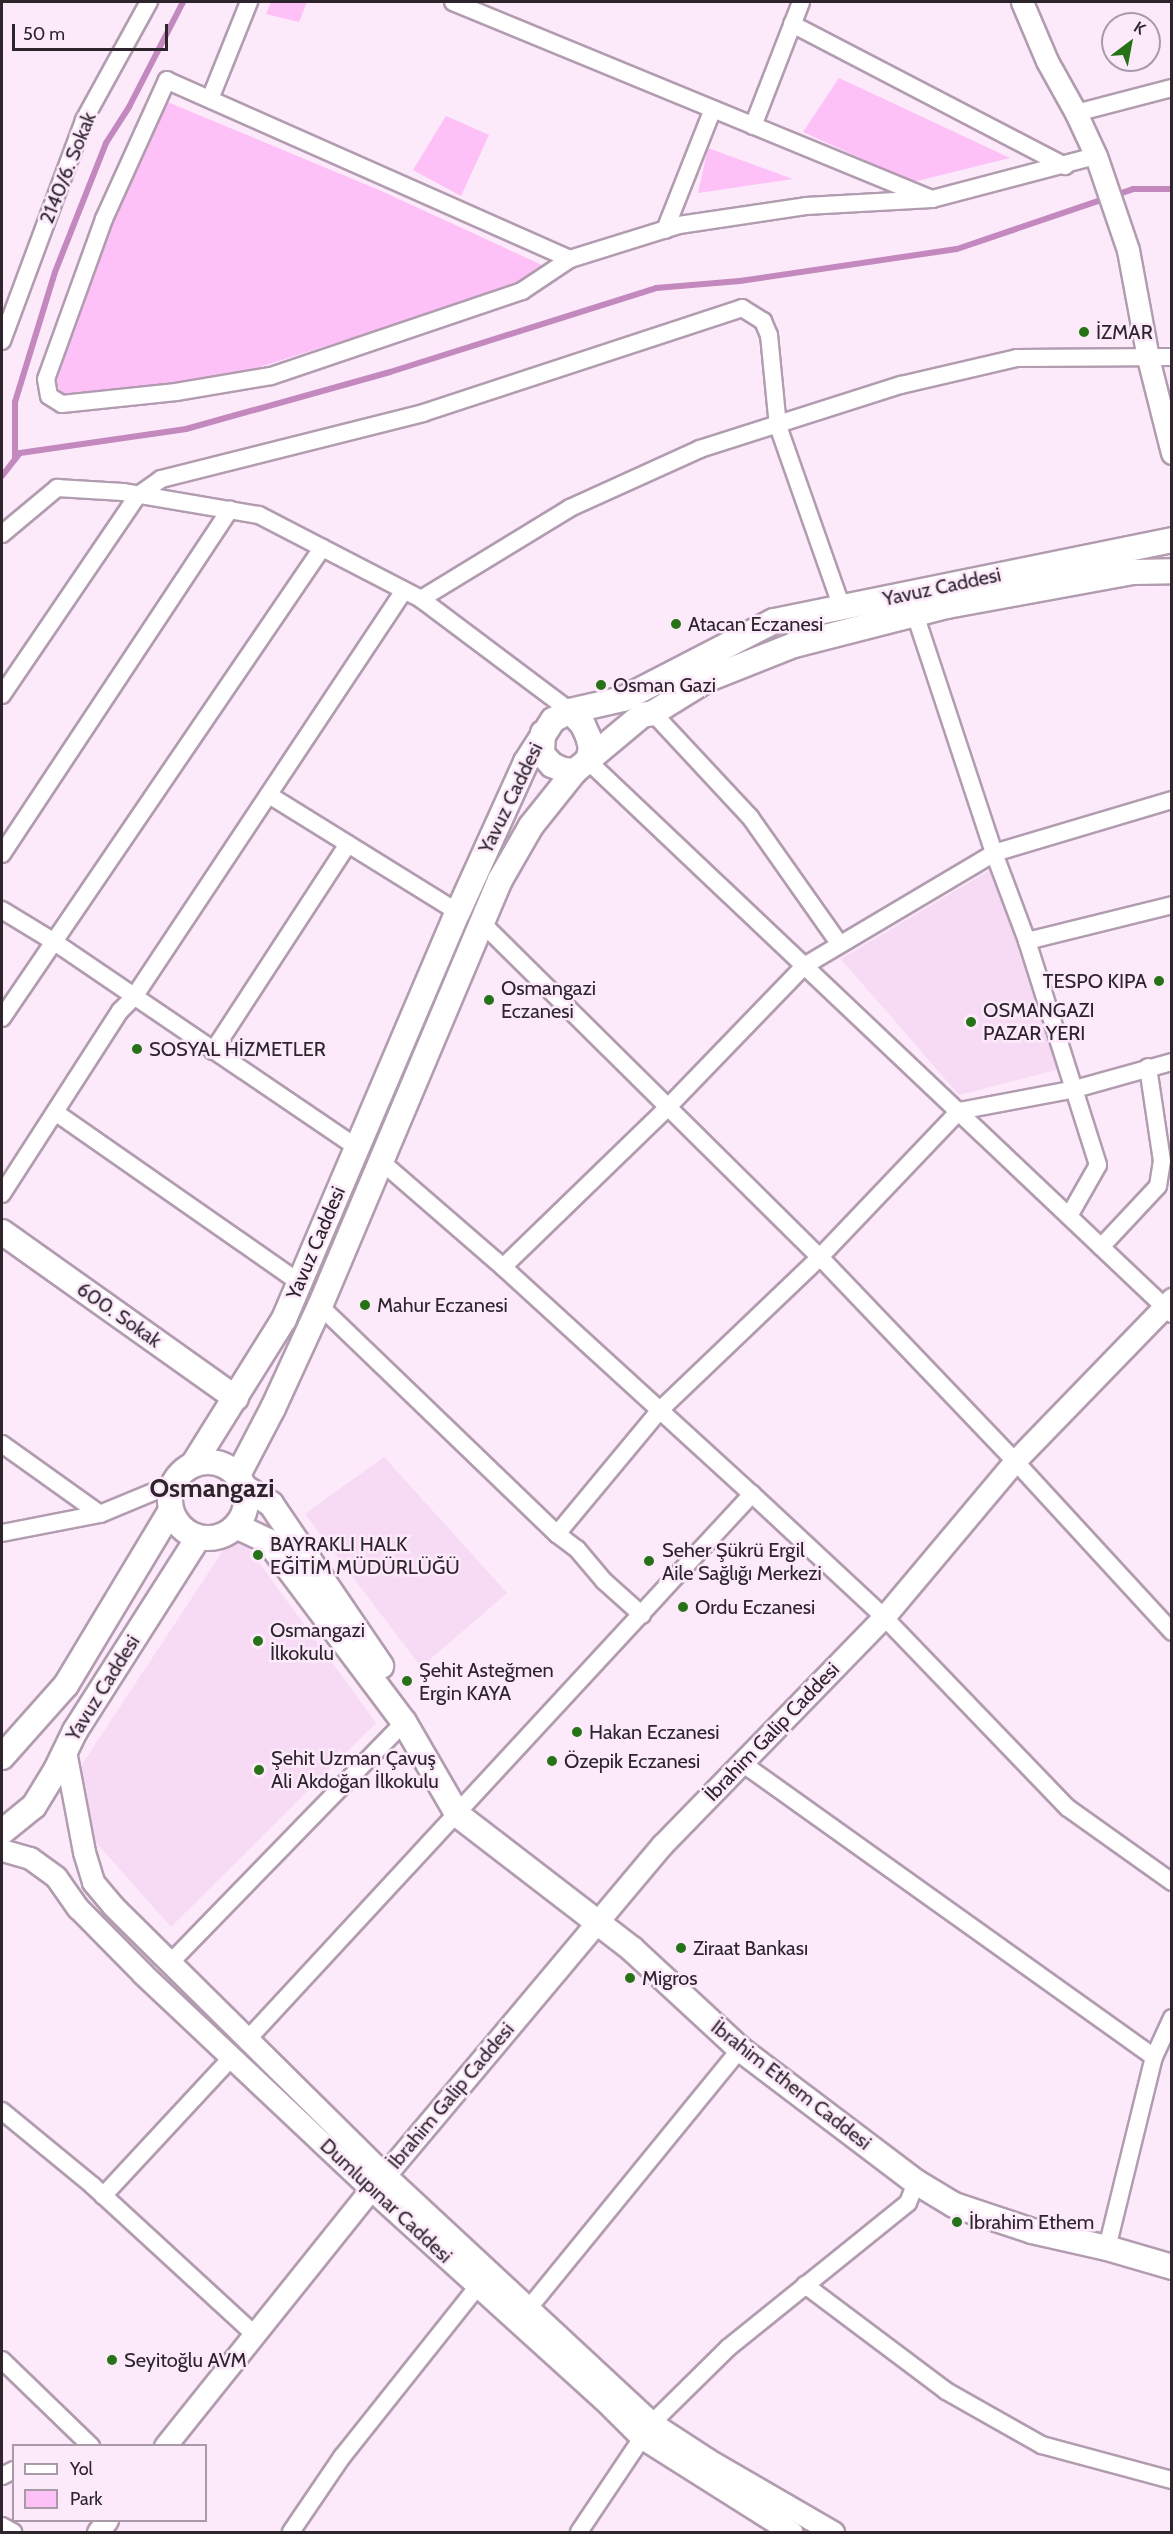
<!DOCTYPE html>
<meta charset="utf-8">
<style>
body{margin:0}
#map{position:relative;width:1173px;height:2534px;overflow:hidden;background:#fce9fa;font-family:Cabin,sans-serif}
div>[style]{position:absolute}
[style*='--x']{left:calc(var(--x)*1px);top:calc(var(--y)*1px);width:calc(var(--w)*1px);rotate:calc(var(--a)*1deg)}
.built>*{inset:0;background:#f7daf4}
.green>*{inset:0;background:#fdc0f7}
.stream>*{height:6px;margin:-3px;padding:0 3px;transform-origin:3px;border-radius:3px;background:#c388be}
.roads{filter:drop-shadow(2px 0 #b29cb0) drop-shadow(-2px 0 #b29cb0) drop-shadow(0 2px #b29cb0) drop-shadow(0 -2px #b29cb0)}
.minor>*{height:16px;margin:-8px;padding:0 8px;transform-origin:8px;border-radius:8px;background:#fff}
.tertiary>*{height:21px;margin:-10.5px;padding:0 10.5px;transform-origin:10.5px;border-radius:10.5px;background:#fff}
.secondary>*{height:24px;margin:-12px;padding:0 12px;transform-origin:12px;border-radius:12px;background:#fff}
.secondary>.ring{margin:-12px;padding:0;box-sizing:content-box;background:none;border:24px solid #fff;border-radius:50%}
.dots>*{width:16px;height:16px;translate:-50% -50%;box-sizing:border-box;border:3px solid #fce9fa;border-radius:50%}
span{translate:-50% -50%;white-space:nowrap;text-align:center;line-height:1.15;-webkit-text-stroke:5px #fce9fa;paint-order:stroke}
.street-label{font-size:20px;color:#2d242c}
.poi-label{font-size:20px;color:#2d242c}
.left{translate:0 -50%;text-align:left}
.right{translate:-100% -50%;text-align:right}
.district-label{font-size:26px;color:#2d242c;font-weight:700}
.frame{position:absolute;inset:0;border:3px solid #2d242c;pointer-events:none}
.legend{position:absolute;left:12px;top:2444px;width:195px;height:78px;box-sizing:border-box;background:#fce9fa;border:2px solid #a99aa8;margin:0;padding:8px 10px;list-style:none;font-size:18px;color:#2d242c}
.legend li{display:flex;align-items:center;gap:12px;height:30px}
.legend b{width:30px;border:2px solid #a99aa8}
.north{position:absolute;left:1101px;top:12px;width:60px;height:60px;box-sizing:border-box;background:#fce9fa;border:2px solid #a99aa8;border-radius:50%;rotate:32deg;font-size:16px;font-weight:700;line-height:24px;text-align:center;color:#2d242c}
.north::after{content:'';display:block;margin:auto;width:21px;height:27px;background:#267217;clip-path:polygon(50% 0,100% 100%,50% 72%,0 100%)}
.scale{position:absolute;left:12px;top:24px;width:156px;height:27px;box-sizing:border-box;border:3px solid #2d242c;border-top:0;padding-left:8px;font-size:18px;line-height:21px;white-space:nowrap;color:#2d242c;-webkit-text-stroke:4px #fce9fa;paint-order:stroke}
</style>
<div id="map">
<div class="built">
<div style="clip-path:polygon(992px 869px,1064px 1068px,959px 1095px,841px 959px)"></div>
<div style="clip-path:polygon(384px 1457px,507px 1593px,421px 1667px,305px 1514px)"></div>
<div style="clip-path:polygon(236px 1531px,376px 1723px,171px 1927px,94px 1840px,81px 1766px)"></div>
</div>
<div class="green">
<div style="clip-path:polygon(271px 2px,307px 2px,299px 22px,266px 14px)"></div>
<div style="clip-path:polygon(839px 78px,1010px 158px,913px 182px,803px 132px)"></div>
<div style="clip-path:polygon(165px 101px,379px 190px,544px 266px,516px 286px,234px 375px,78px 396px,63px 394px,56px 384px,100px 249px)"></div>
<div style="clip-path:polygon(446px 116px,489px 135px,461px 196px,413px 170px)"></div>
<div style="clip-path:polygon(708px 148px,793px 179px,698px 193px)"></div>
</div>
<div class="stream">
<div style="--x:15;--y:459;--w:57;--a:-90"></div>
<div style="--x:15;--y:402;--w:136;--a:-72.9"></div>
<div style="--x:55;--y:272;--w:139;--a:-68.4"></div>
<div style="--x:106;--y:143;--w:43;--a:-57.4"></div>
<div style="--x:129;--y:107;--w:118;--a:-62.8"></div>
<div style="--x:2;--y:476;--w:29;--a:-52"></div>
<div style="--x:20;--y:453;--w:168;--a:-8.2"></div>
<div style="--x:186;--y:429;--w:212;--a:-15.6"></div>
<div style="--x:390;--y:372;--w:279;--a:-17.5"></div>
<div style="--x:656;--y:288;--w:84;--a:-4.8"></div>
<div style="--x:740;--y:281;--w:219;--a:-8.4"></div>
<div style="--x:957;--y:249;--w:186;--a:-18.8"></div>
<div style="--x:1133;--y:189;--w:39;--a:0"></div>
</div>
<div class="roads">
<div class="minor">
<div style="--x:453;--y:2;--w:518;--a:22.36"></div>
<div style="--x:932;--y:199;--w:170;--a:-14.7"></div>
<div style="--x:792;--y:24;--w:308;--a:27.5"></div>
<div style="--x:210;--y:99;--w:105;--a:-68.1"></div>
<div style="--x:1076;--y:113;--w:99;--a:-14.6"></div>
<div style="--x:753;--y:126;--w:133;--a:-68.8"></div>
<div style="--x:665;--y:230;--w:130;--a:-68.4"></div>
<div style="--x:570;--y:259;--w:441;--a:-156.1"></div>
<div style="--x:167;--y:80;--w:153;--a:114.4"></div>
<div style="--x:104;--y:219;--w:170;--a:109.9"></div>
<div style="--x:46;--y:379;--w:17;--a:80"></div>
<div style="--x:49;--y:396;--w:15;--a:32"></div>
<div style="--x:62;--y:404;--w:115;--a:-6"></div>
<div style="--x:176;--y:392;--w:96;--a:-9.6"></div>
<div style="--x:271;--y:376;--w:265;--a:-18.7"></div>
<div style="--x:522;--y:291;--w:58;--a:-33.7"></div>
<div style="--x:570;--y:259;--w:114;--a:-17.3"></div>
<div style="--x:679;--y:225;--w:128;--a:-8.5"></div>
<div style="--x:806;--y:206;--w:126;--a:-3.2"></div>
<div style="--x:2;--y:341;--w:236;--a:-69.6"></div>
<div style="--x:84;--y:120;--w:135;--a:-61.2"></div>
<div style="--x:2;--y:534;--w:72;--a:-39.9"></div>
<div style="--x:57;--y:488;--w:66;--a:3.5"></div>
<div style="--x:123;--y:492;--w:138;--a:9.6"></div>
<div style="--x:259;--y:515;--w:182;--a:27.4"></div>
<div style="--x:421;--y:599;--w:186;--a:36.9"></div>
<div style="--x:421;--y:599;--w:175;--a:-31.4"></div>
<div style="--x:570;--y:508;--w:143;--a:-24.4"></div>
<div style="--x:700;--y:449;--w:211;--a:-17.7"></div>
<div style="--x:901;--y:385;--w:119;--a:-13.1"></div>
<div style="--x:1017;--y:358;--w:155;--a:-0.4"></div>
<div style="--x:915;--y:614;--w:252;--a:71.7"></div>
<div style="--x:994;--y:853;--w:94;--a:69.4"></div>
<div style="--x:1027;--y:941;--w:235;--a:72.4"></div>
<div style="--x:1098;--y:1165;--w:59;--a:119.6"></div>
<div style="--x:2;--y:695;--w:240;--a:-55.8"></div>
<div style="--x:137;--y:496;--w:29;--a:-35"></div>
<div style="--x:161;--y:479;--w:270;--a:-14.1"></div>
<div style="--x:423;--y:413;--w:336;--a:-18.2"></div>
<div style="--x:742;--y:308;--w:25;--a:32"></div>
<div style="--x:763;--y:321;--w:15;--a:67"></div>
<div style="--x:769;--y:335;--w:91;--a:84.4"></div>
<div style="--x:778;--y:426;--w:193;--a:70.6"></div>
<div style="--x:653;--y:713;--w:142;--a:47"></div>
<div style="--x:750;--y:817;--w:154;--a:54.8"></div>
<div style="--x:588;--y:761;--w:804;--a:43.44"></div>
<div style="--x:269;--y:795;--w:222;--a:31.8"></div>
<div style="--x:2;--y:854;--w:413;--a:-56.5"></div>
<div style="--x:2;--y:910;--w:60;--a:31.3"></div>
<div style="--x:53;--y:941;--w:369;--a:34.2"></div>
<div style="--x:482;--y:923;--w:475;--a:44.7"></div>
<div style="--x:820;--y:1257;--w:282;--a:46.3"></div>
<div style="--x:1015;--y:1461;--w:232;--a:47.4"></div>
<div style="--x:1027;--y:941;--w:149;--a:-13.9"></div>
<div style="--x:2;--y:1018;--w:569;--a:-55.75"></div>
<div style="--x:213;--y:1051;--w:247;--a:-56.9"></div>
<div style="--x:55;--y:1112;--w:299;--a:34.9"></div>
<div style="--x:378;--y:1173;--w:11;--a:-63"></div>
<div style="--x:383;--y:1163;--w:159;--a:40.9"></div>
<div style="--x:503;--y:1267;--w:337;--a:42.4"></div>
<div style="--x:752;--y:1494;--w:180;--a:43"></div>
<div style="--x:884;--y:1617;--w:265;--a:46.1"></div>
<div style="--x:1068;--y:1808;--w:128;--a:35.4"></div>
<div style="--x:2;--y:1194;--w:218;--a:-57.2"></div>
<div style="--x:120;--y:1011;--w:20;--a:-45"></div>
<div style="--x:134;--y:997;--w:488;--a:-56.4"></div>
<div style="--x:1101;--y:1247;--w:83;--a:-46.9"></div>
<div style="--x:1158;--y:1186;--w:25;--a:-81"></div>
<div style="--x:1162;--y:1161;--w:95;--a:-98.5"></div>
<div style="--x:503;--y:1267;--w:230;--a:-44.1"></div>
<div style="--x:668;--y:1107;--w:196;--a:-46"></div>
<div style="--x:804;--y:966;--w:221;--a:-30.7"></div>
<div style="--x:994;--y:853;--w:186;--a:-16.6"></div>
<div style="--x:320;--y:1306;--w:329;--a:43.9"></div>
<div style="--x:557;--y:1534;--w:25;--a:37"></div>
<div style="--x:577;--y:1549;--w:42;--a:49.8"></div>
<div style="--x:604;--y:1581;--w:51;--a:41.8"></div>
<div style="--x:2;--y:1444;--w:120;--a:35.5"></div>
<div style="--x:2;--y:1533;--w:100;--a:-11"></div>
<div style="--x:100;--y:1514;--w:78;--a:-22.6"></div>
<div style="--x:557;--y:1534;--w:160;--a:-50.3"></div>
<div style="--x:659;--y:1411;--w:223;--a:-43.7"></div>
<div style="--x:820;--y:1257;--w:202;--a:-46.4"></div>
<div style="--x:959;--y:1111;--w:118;--a:-10.7"></div>
<div style="--x:1075;--y:1089;--w:101;--a:-15.6"></div>
<div style="--x:742;--y:1763;--w:506;--a:35.51"></div>
<div style="--x:170;--y:1963;--w:336;--a:-45.8"></div>
<div style="--x:247;--y:2040;--w:744;--a:-47.23"></div>
<div style="--x:2;--y:2111;--w:117;--a:39.4"></div>
<div style="--x:92;--y:2185;--w:220;--a:42.6"></div>
<div style="--x:103;--y:2196;--w:190;--a:-47.1"></div>
<div style="--x:1107;--y:2248;--w:197;--a:-76.2"></div>
<div style="--x:1154;--y:2057;--w:43;--a:-65.2"></div>
<div style="--x:805;--y:2285;--w:176;--a:36.9"></div>
<div style="--x:946;--y:2391;--w:110;--a:29.4"></div>
<div style="--x:1042;--y:2445;--w:135;--a:15.1"></div>
<div style="--x:528;--y:2309;--w:335;--a:-50.8"></div>
<div style="--x:2;--y:2360;--w:124;--a:44"></div>
<div style="--x:2;--y:2476;--w:13;--a:-27"></div>
<div style="--x:2;--y:2526;--w:13;--a:29"></div>
<div style="--x:291;--y:2532;--w:91;--a:-55.8"></div>
<div style="--x:342;--y:2457;--w:218;--a:-51.5"></div>
<div style="--x:579;--y:2532;--w:131;--a:-56.2"></div>
<div style="--x:652;--y:2423;--w:107;--a:-44.6"></div>
<div style="--x:728;--y:2348;--w:231;--a:-38.9"></div>
<div style="--x:908;--y:2203;--w:22;--a:-69"></div>
</div>
<div class="tertiary">
<div style="--x:1022;--y:2;--w:64;--a:67"></div>
<div style="--x:1047;--y:61;--w:60;--a:60.9"></div>
<div style="--x:1076;--y:113;--w:47;--a:65.1"></div>
<div style="--x:1096;--y:156;--w:99;--a:71.2"></div>
<div style="--x:1128;--y:250;--w:110;--a:79.5"></div>
<div style="--x:1148;--y:358;--w:98;--a:75.8"></div>
<div style="--x:65;--y:1751;--w:103;--a:79.3"></div>
<div style="--x:84;--y:1852;--w:31;--a:73"></div>
<div style="--x:93;--y:1882;--w:31;--a:50"></div>
<div style="--x:113;--y:1906;--w:383;--a:44.7"></div>
<div style="--x:385;--y:2175;--w:364;--a:42.9"></div>
<div style="--x:652;--y:2423;--w:66;--a:33.2"></div>
<div style="--x:707;--y:2459;--w:146;--a:30.1"></div>
<div style="--x:2;--y:1850;--w:29;--a:16"></div>
<div style="--x:30;--y:1858;--w:32;--a:36"></div>
<div style="--x:56;--y:1877;--w:38;--a:55"></div>
<div style="--x:78;--y:1908;--w:93;--a:45.4"></div>
<div style="--x:143;--y:1974;--w:313;--a:43.3"></div>
<div style="--x:371;--y:2189;--w:313;--a:42.2"></div>
<div style="--x:603;--y:2399;--w:54;--a:45"></div>
<div style="--x:641;--y:2437;--w:178;--a:32.3"></div>
<div style="--x:385;--y:2175;--w:431;--a:-50"></div>
<div style="--x:662;--y:1845;--w:318;--a:-45.8"></div>
<div style="--x:884;--y:1617;--w:204;--a:-50"></div>
<div style="--x:1015;--y:1461;--w:226;--a:-45.9"></div>
<div style="--x:165;--y:2446;--w:329;--a:-51.3"></div>
<div style="--x:98;--y:2532;--w:15;--a:-53"></div>
</div>
<div class="secondary">
<div style="--x:570;--y:711;--w:19;--a:47"></div>
<div style="--x:583;--y:725;--w:12;--a:66"></div>
<div style="--x:588;--y:736;--w:12;--a:76"></div>
<div style="--x:591;--y:748;--w:13;--a:103"></div>
<div style="--x:543;--y:733;--w:21;--a:93"></div>
<div style="--x:542;--y:754;--w:15;--a:48"></div>
<div style="--x:552;--y:765;--w:12;--a:24"></div>
<div style="--x:563;--y:770;--w:12;--a:5"></div>
<div style="--x:2;--y:1232;--w:287;--a:35.4"></div>
<div class="ring" style="left:170px;top:1462px;width:52px;height:52px"></div>
<div style="--x:194;--y:1463;--w:170;--a:-58"></div>
<div style="--x:284;--y:1319;--w:443;--a:-66.9"></div>
<div style="--x:458;--y:912;--w:165;--a:-65.6"></div>
<div style="--x:526;--y:762;--w:50;--a:-57.3"></div>
<div style="--x:553;--y:720;--w:19;--a:-28"></div>
<div style="--x:570;--y:711;--w:54;--a:-12.8"></div>
<div style="--x:623;--y:699;--w:170;--a:-27.3"></div>
<div style="--x:774;--y:621;--w:406;--a:-11.5"></div>
<div style="--x:238;--y:1475;--w:76;--a:-62.4"></div>
<div style="--x:273;--y:1408;--w:112;--a:-65.3"></div>
<div style="--x:320;--y:1306;--w:462;--a:-67.1"></div>
<div style="--x:500;--y:880;--w:62;--a:-60.1"></div>
<div style="--x:531;--y:826;--w:70;--a:-51.3"></div>
<div style="--x:575;--y:771;--w:87;--a:-39.9"></div>
<div style="--x:642;--y:715;--w:11;--a:-10"></div>
<div style="--x:653;--y:713;--w:65;--a:-31.7"></div>
<div style="--x:708;--y:679;--w:92;--a:-21.6"></div>
<div style="--x:794;--y:645;--w:158;--a:-14.3"></div>
<div style="--x:947;--y:606;--w:189;--a:-10.4"></div>
<div style="--x:1133;--y:572;--w:39;--a:-1"></div>
<div style="--x:244;--y:1487;--w:32;--a:32"></div>
<div style="--x:271;--y:1504;--w:196;--a:55.8"></div>
<div style="--x:236;--y:1526;--w:35;--a:25"></div>
<div style="--x:268;--y:1541;--w:226;--a:53.1"></div>
<div style="--x:404;--y:1722;--w:108;--a:59.9"></div>
<div style="--x:458;--y:1815;--w:220;--a:37.6"></div>
<div style="--x:632;--y:1949;--w:147;--a:42.8"></div>
<div style="--x:740;--y:2049;--w:221;--a:37.1"></div>
<div style="--x:916;--y:2182;--w:44;--a:31.2"></div>
<div style="--x:954;--y:2205;--w:82;--a:18.4"></div>
<div style="--x:1032;--y:2231;--w:77;--a:12.8"></div>
<div style="--x:1107;--y:2248;--w:68;--a:16.3"></div>
<div style="--x:2;--y:1757;--w:96;--a:-48.4"></div>
<div style="--x:66;--y:1685;--w:202;--a:-59"></div>
<div style="--x:2;--y:1832;--w:41;--a:-39.1"></div>
<div style="--x:34;--y:1806;--w:42;--a:-58.6"></div>
<div style="--x:56;--y:1770;--w:43;--a:-64"></div>
<div style="--x:75;--y:1731;--w:229;--a:-57.5"></div>
</div>
</div>
<div class="dots">
<div style="left:1084px;top:332px;background:#267217"></div>
<div style="left:676px;top:624px;background:#267217"></div>
<div style="left:601px;top:685px;background:#267217"></div>
<div style="left:1159px;top:981px;background:#267217"></div>
<div style="left:489px;top:1000px;background:#267217"></div>
<div style="left:971px;top:1022px;background:#267217"></div>
<div style="left:137px;top:1049px;background:#267217"></div>
<div style="left:365px;top:1305px;background:#267217"></div>
<div style="left:258px;top:1555px;background:#267217"></div>
<div style="left:649px;top:1561px;background:#267217"></div>
<div style="left:683px;top:1607px;background:#267217"></div>
<div style="left:258px;top:1641px;background:#267217"></div>
<div style="left:407px;top:1681px;background:#267217"></div>
<div style="left:577px;top:1732px;background:#267217"></div>
<div style="left:552px;top:1761px;background:#267217"></div>
<div style="left:259px;top:1770px;background:#267217"></div>
<div style="left:681px;top:1948px;background:#267217"></div>
<div style="left:630px;top:1978px;background:#267217"></div>
<div style="left:957px;top:2222px;background:#267217"></div>
<div style="left:112px;top:2360px;background:#267217"></div>
</div>
<div class="street-label">
<span style="left:68px;top:168px;rotate:-68deg">2140/6. Sokak</span>
<span style="left:942px;top:587px;rotate:-12deg">Yavuz Caddesi</span>
<span style="left:511px;top:798px;rotate:-64deg">Yavuz Caddesi</span>
<span style="left:316px;top:1243px;rotate:-67deg">Yavuz Caddesi</span>
<span style="left:119px;top:1315px;rotate:35deg">600. Sokak</span>
<span style="left:103px;top:1688px;rotate:-58deg">Yavuz Caddesi</span>
<span style="left:772px;top:1732px;rotate:-46deg">İbrahim Galip Caddesi</span>
<span style="left:791px;top:2085px;rotate:38deg">İbrahim Ethem Caddesi</span>
<span style="left:451px;top:2096px;rotate:-50deg">İbrahim Galip Caddesi</span>
<span style="left:386px;top:2201px;rotate:43deg">Dumlupınar Caddesi</span>
</div>
<div class="poi-label">
<span class="left" style="left:1096px;top:332px">İZMAR</span>
<span class="left" style="left:688px;top:624px">Atacan Eczanesi</span>
<span class="left" style="left:613px;top:685px">Osman Gazi</span>
<span class="right" style="left:1147px;top:981px">TESPO KIPA</span>
<span class="left" style="left:501px;top:1000px">Osmangazi<br>Eczanesi</span>
<span class="left" style="left:983px;top:1022px">OSMANGAZI<br>PAZAR YERI</span>
<span class="left" style="left:149px;top:1049px">SOSYAL HİZMETLER</span>
<span class="left" style="left:377px;top:1305px">Mahur Eczanesi</span>
<span class="left" style="left:270px;top:1556px">BAYRAKLI HALK<br>EĞİTİM MÜDÜRLÜĞÜ</span>
<span class="left" style="left:662px;top:1562px">Seher Şükrü Ergil<br>Aile Sağlığı Merkezi</span>
<span class="left" style="left:695px;top:1607px">Ordu Eczanesi</span>
<span class="left" style="left:270px;top:1642px">Osmangazi<br>İlkokulu</span>
<span class="left" style="left:419px;top:1682px">Şehit Asteğmen<br>Ergin KAYA</span>
<span class="left" style="left:589px;top:1732px">Hakan Eczanesi</span>
<span class="left" style="left:271px;top:1770px">Şehit Uzman Çavuş<br>Ali Akdoğan İlkokulu</span>
<span class="left" style="left:564px;top:1761px">Özepik Eczanesi</span>
<span class="left" style="left:693px;top:1948px">Ziraat Bankası</span>
<span class="left" style="left:642px;top:1978px">Migros</span>
<span class="left" style="left:969px;top:2222px">İbrahim Ethem</span>
<span class="left" style="left:124px;top:2360px">Seyitoğlu AVM</span>
</div>
<div class="district-label">
<span style="left:212px;top:1489px">Osmangazi</span>
</div>
<div class="frame"></div>
<ul class="legend">
<li><b style="height:8px;background:#fff"></b>Yol</li>
<li><b style="height:16px;background:#fdc0f7"></b>Park</li>
</ul>
<div class="north">K</div>
<div class="scale">50 m</div>
</div>
